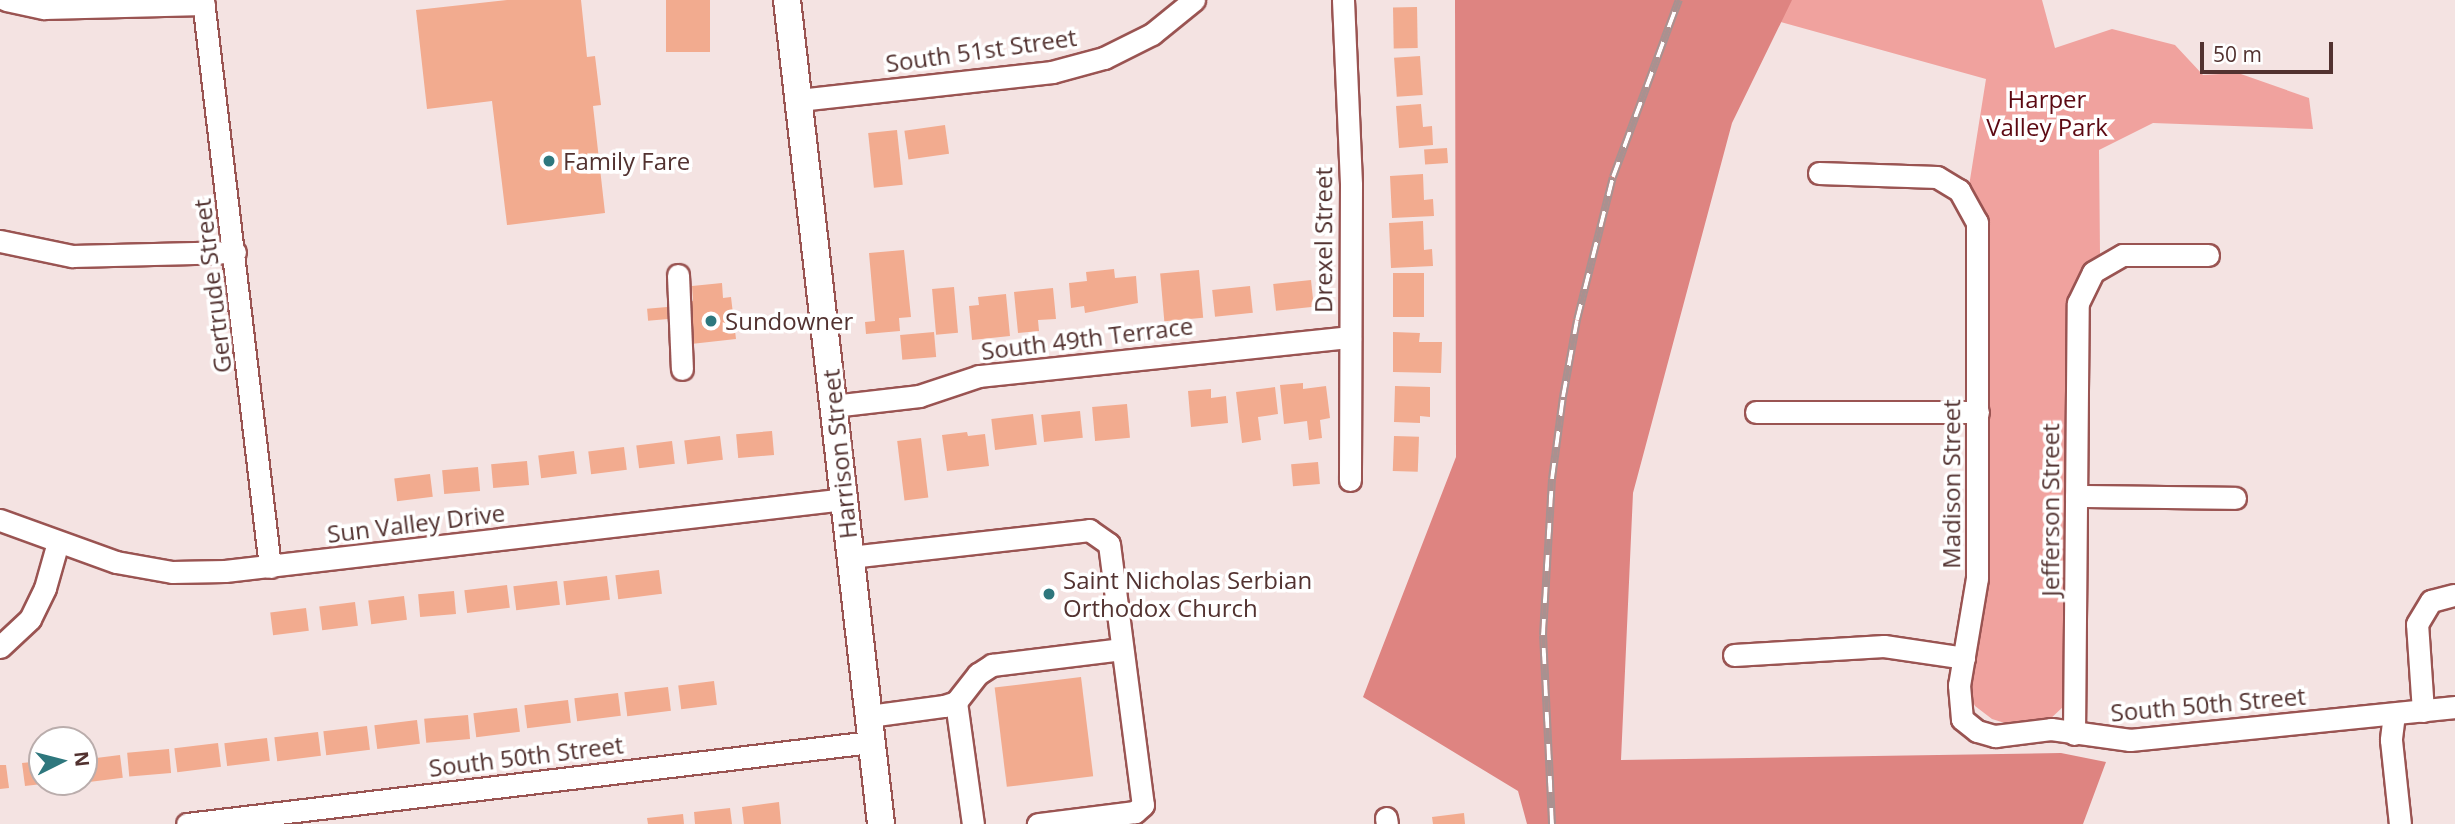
<!DOCTYPE html>
<style>
body{margin:0}
#map{position:relative;width:2455px;height:824px;overflow:hidden;background:#f4e3e2;font-family:"Open Sans",sans-serif}
div>[style]{position:absolute}
[style*='--x']{left:calc(var(--x)*1px);top:calc(var(--y)*1px);width:calc(var(--w)*1px);rotate:calc(var(--a)*1deg)}
.green>*{inset:0;background:#f0a29e}
.forest>*{inset:0;background:#de8481}
.building>*{inset:0;background:#f2ab8f;transform-origin:0 0}
.roads{filter:drop-shadow(2px 0 #9a5452) drop-shadow(-2px 0 #9a5452) drop-shadow(0 2px #9a5452) drop-shadow(0 -2px #9a5452)}
.minor>*{height:21px;margin:-10.5px;padding:0 10.5px;transform-origin:10.5px;border-radius:10.5px;background:#fff}
.major>*{height:26px;margin:-13px;padding:0 13px;transform-origin:13px;border-radius:13px;background:#fff}
.rail>*{height:8px;margin-top:-4px;transform-origin:0;background:repeating-linear-gradient(90deg,#fff 0 16px,#a99190 0 32px);box-sizing:border-box;border-block:2px solid #a99190}
.dots>*{width:19px;height:19px;translate:-50% -50%;box-sizing:border-box;border:4px solid #fff;border-radius:50%}
span{translate:-50% -50%;white-space:nowrap;text-align:center;line-height:1.15;-webkit-text-stroke:7px #fff;paint-order:stroke}
.street-label{font-size:24px;color:#523230}
.park-label{font-size:24px;color:#5c0912}
.poi-label{font-size:24px;color:#523230}
.left{translate:0 -50%;text-align:left}
.north{position:absolute;left:28px;top:726px;width:70px;height:70px;box-sizing:border-box;background:#fff;border:2px solid #baadac;border-radius:50%;rotate:84deg;font-size:19px;font-weight:700;line-height:28px;text-align:center;color:#523230}
.north::after{content:'';display:block;margin:auto;width:24px;height:32px;background:#2e777d;clip-path:polygon(50% 0,100% 100%,50% 72%,0 100%)}
.scale{position:absolute;left:2200px;top:42px;width:133px;height:32px;box-sizing:border-box;border:4px solid #523230;border-top:0;padding-left:9px;font-size:21px;line-height:24px;white-space:nowrap;color:#523230;-webkit-text-stroke:5px #fff;paint-order:stroke}
</style>
<div id="map">
<div class="green">
<div style="clip-path:polygon(1771px 0,2042px 0,2055px 48px,2112px 29px,2175px 45px,2203px 75px,2238px 73px,2309px 98px,2313px 129px,2153px 123px,2099px 150px,2100px 254px,2075px 281px,2066px 312px,2064px 706px,2049px 720px,2008px 724px,1992px 719px,1975px 706px,1969px 694px,1987px 574px,1989px 232px,1985px 212px,1969px 186px,1986px 79px,1763px 17px)"></div>
</div>
<div class="forest">
<div style="clip-path:polygon(1455px 0,1792px 0,1732px 123px,1633px 493px,1621px 760px,2061px 753px,2106px 762px,2083px 824px,1527px 824px,1518px 791px,1363px 697px,1456px 457px)"></div>
</div>
<div class="building">
<div style="clip-path:polygon(507px 0,581px 0,587px 57px,595px 56px,601px 105px,593px 106px,605px 213px,507px 225px,492px 101px,427px 109px,416px 10px)"></div>
<div style="left:666px;top:0;width:44px;height:52px"></div>
<div style="left:1417px;top:7px;width:41px;height:24px;rotate:89deg"></div>
<div style="left:1420px;top:56px;width:39px;height:26px;rotate:86deg"></div>
<div style="clip-path:polygon(1421px 104px,1423px 127px,1432px 126px,1433px 145px,1399px 148px,1396px 106px)"></div>
<div style="left:945px;top:125px;width:29px;height:41px;rotate:82deg"></div>
<div style="left:897px;top:130px;width:55px;height:29px;rotate:84deg"></div>
<div style="left:1447px;top:148px;width:15px;height:23px;rotate:86deg"></div>
<div style="clip-path:polygon(1423px 174px,1424px 200px,1433px 199px,1434px 216px,1392px 218px,1390px 176px)"></div>
<div style="clip-path:polygon(1423px 221px,1424px 250px,1432px 249px,1433px 266px,1391px 268px,1389px 223px)"></div>
<div style="clip-path:polygon(904px 250px,911px 317px,899px 318px,900px 331px,866px 334px,865px 322px,875px 321px,869px 253px)"></div>
<div style="clip-path:polygon(1114px 269px,1115px 278px,1136px 276px,1138px 303px,1085px 313px,1084px 306px,1071px 308px,1069px 283px,1087px 281px,1086px 272px)"></div>
<div style="left:1199px;top:270px;width:48px;height:39px;rotate:85deg"></div>
<div style="left:1393px;top:273px;width:31px;height:44px"></div>
<div style="left:1311px;top:280px;width:27px;height:38px;rotate:84deg"></div>
<div style="clip-path:polygon(722px 283px,723px 298px,731px 297px,736px 339px,691px 344px,687px 302px,693px 301px,692px 286px)"></div>
<div style="left:1250px;top:286px;width:27px;height:38px;rotate:84deg"></div>
<div style="left:954px;top:287px;width:46px;height:22px;rotate:85deg"></div>
<div style="clip-path:polygon(1053px 288px,1056px 319px,1038px 320px,1039px 331px,1018px 333px,1014px 292px)"></div>
<div style="clip-path:polygon(1006px 294px,1010px 336px,972px 340px,969px 306px,979px 305px,978px 297px)"></div>
<div style="left:667px;top:307px;width:12px;height:20px;rotate:85deg"></div>
<div style="left:934px;top:332px;width:25px;height:34px;rotate:85deg"></div>
<div style="clip-path:polygon(1393px 332px,1420px 333px,1419px 342px,1442px 342px,1441px 373px,1393px 372px)"></div>
<div style="clip-path:polygon(1303px 383px,1303px 389px,1326px 386px,1330px 418px,1320px 420px,1322px 438px,1309px 440px,1307px 421px,1284px 424px,1280px 385px)"></div>
<div style="clip-path:polygon(1395px 386px,1430px 387px,1430px 417px,1420px 416px,1420px 423px,1394px 422px)"></div>
<div style="clip-path:polygon(1275px 387px,1278px 414px,1258px 417px,1261px 440px,1242px 443px,1236px 392px)"></div>
<div style="clip-path:polygon(1211px 389px,1211px 398px,1226px 396px,1228px 423px,1191px 427px,1188px 391px)"></div>
<div style="left:1127px;top:404px;width:34px;height:35px;rotate:85deg"></div>
<div style="left:1080px;top:411px;width:27px;height:39px;rotate:84deg"></div>
<div style="left:1033px;top:414px;width:31px;height:42px;rotate:83deg"></div>
<div style="left:772px;top:431px;width:24px;height:36px;rotate:85deg"></div>
<div style="clip-path:polygon(967px 432px,968px 436px,985px 434px,989px 466px,947px 471px,942px 435px)"></div>
<div style="left:720px;top:436px;width:24px;height:36px;rotate:83deg"></div>
<div style="left:1394px;top:436px;width:25px;height:35px;rotate:2deg"></div>
<div style="left:921px;top:438px;width:60px;height:24px;rotate:83deg"></div>
<div style="left:672px;top:441px;width:23px;height:36px;rotate:83deg"></div>
<div style="left:624px;top:447px;width:23px;height:36px;rotate:83deg"></div>
<div style="left:574px;top:451px;width:23px;height:36px;rotate:83deg"></div>
<div style="left:527px;top:461px;width:24px;height:36px;rotate:85deg"></div>
<div style="left:1318px;top:462px;width:22px;height:27px;rotate:85deg"></div>
<div style="left:478px;top:467px;width:24px;height:36px;rotate:85deg"></div>
<div style="left:430px;top:474px;width:23px;height:36px;rotate:83deg"></div>
<div style="left:659px;top:570px;width:24px;height:44px;rotate:83deg"></div>
<div style="left:607px;top:576px;width:24px;height:44px;rotate:83deg"></div>
<div style="left:557px;top:581px;width:24px;height:44px;rotate:83deg"></div>
<div style="left:507px;top:585px;width:23px;height:43px;rotate:83deg"></div>
<div style="left:454px;top:591px;width:23px;height:36px;rotate:85deg"></div>
<div style="left:404px;top:596px;width:24px;height:36px;rotate:83deg"></div>
<div style="left:355px;top:602px;width:24px;height:36px;rotate:83deg"></div>
<div style="left:306px;top:608px;width:23px;height:36px;rotate:83deg"></div>
<div style="left:1081px;top:677px;width:100px;height:87px;rotate:83deg"></div>
<div style="left:714px;top:681px;width:24px;height:36px;rotate:83deg"></div>
<div style="left:668px;top:687px;width:24px;height:44px;rotate:83deg"></div>
<div style="left:618px;top:693px;width:23px;height:44px;rotate:83deg"></div>
<div style="left:568px;top:700px;width:23px;height:44px;rotate:83deg"></div>
<div style="left:517px;top:708px;width:24px;height:44px;rotate:83deg"></div>
<div style="left:468px;top:715px;width:24px;height:44px;rotate:85deg"></div>
<div style="left:417px;top:720px;width:24px;height:43px;rotate:83deg"></div>
<div style="left:367px;top:726px;width:24px;height:44px;rotate:83deg"></div>
<div style="left:318px;top:732px;width:24px;height:44px;rotate:83deg"></div>
<div style="left:267px;top:738px;width:23px;height:43px;rotate:83deg"></div>
<div style="left:218px;top:743px;width:24px;height:44px;rotate:83deg"></div>
<div style="left:169px;top:749px;width:24px;height:42px;rotate:85deg"></div>
<div style="left:120px;top:755px;width:23px;height:36px;rotate:83deg"></div>
<div style="clip-path:polygon(42px 761px,42px 784px,25px 786px,22px 763px)"></div>
<div style="clip-path:polygon(0 765px,6px 765px,9px 788px,0 789px)"></div>
<div style="clip-path:polygon(779px 802px,781px 824px,744px 824px,742px 807px)"></div>
<div style="clip-path:polygon(730px 808px,732px 824px,695px 824px,694px 812px)"></div>
<div style="clip-path:polygon(1464px 813px,1465px 824px,1433px 824px,1432px 817px)"></div>
<div style="clip-path:polygon(683px 814px,684px 824px,648px 824px,647px 818px)"></div>
</div>
<div class="roads">
<div class="minor">
<div style="--x:6;--y:0;--w:39;--a:12"></div>
<div style="--x:44;--y:8;--w:160;--a:-1.4"></div>
<div style="--x:203;--y:0;--w:571;--a:83.26"></div>
<div style="--x:1343;--y:0;--w:185;--a:87.5"></div>
<div style="--x:1351;--y:185;--w:295;--a:90.2"></div>
<div style="--x:799;--y:100;--w:255;--a:-6.3"></div>
<div style="--x:1052;--y:72;--w:54;--a:-15.1"></div>
<div style="--x:1104;--y:58;--w:54;--a:-26.6"></div>
<div style="--x:1152;--y:34;--w:54;--a:-39"></div>
<div style="--x:1819;--y:173;--w:118;--a:1.9"></div>
<div style="--x:1937;--y:177;--w:26;--a:31"></div>
<div style="--x:1959;--y:190;--w:37;--a:61"></div>
<div style="--x:1977;--y:222;--w:356;--a:90"></div>
<div style="--x:1977;--y:578;--w:109;--a:99.5"></div>
<div style="--x:1959;--y:685;--w:34;--a:85"></div>
<div style="--x:1962;--y:719;--w:19;--a:39"></div>
<div style="--x:1977;--y:731;--w:19;--a:16"></div>
<div style="--x:1995;--y:736;--w:56;--a:-7.1"></div>
<div style="--x:2051;--y:729;--w:80;--a:7.9"></div>
<div style="--x:2130;--y:740;--w:327;--a:-5.8"></div>
<div style="--x:0;--y:241;--w:74;--a:11.8"></div>
<div style="--x:72;--y:256;--w:163;--a:-1.4"></div>
<div style="--x:678;--y:275;--w:94;--a:87.6"></div>
<div style="--x:833;--y:406;--w:87;--a:-6.6"></div>
<div style="--x:919;--y:396;--w:63;--a:-18.4"></div>
<div style="--x:979;--y:376;--w:373;--a:-6"></div>
<div style="--x:1756;--y:412;--w:222;--a:0"></div>
<div style="--x:2076;--y:496;--w:159;--a:0.7"></div>
<div style="--x:0;--y:520;--w:123;--a:19.9"></div>
<div style="--x:116;--y:562;--w:57;--a:10.1"></div>
<div style="--x:172;--y:572;--w:53;--a:-1.1"></div>
<div style="--x:225;--y:571;--w:623;--a:-6.63"></div>
<div style="--x:850;--y:557;--w:241;--a:-6.4"></div>
<div style="--x:1089;--y:530;--w:24;--a:35"></div>
<div style="--x:1109;--y:544;--w:263;--a:82.6"></div>
<div style="--x:1143;--y:805;--w:11;--a:139"></div>
<div style="--x:1135;--y:812;--w:98;--a:172.9"></div>
<div style="--x:0;--y:647;--w:41;--a:-43"></div>
<div style="--x:30;--y:619;--w:34;--a:-64"></div>
<div style="--x:45;--y:588;--w:48;--a:-74.2"></div>
<div style="--x:1734;--y:655;--w:150;--a:-3.4"></div>
<div style="--x:1884;--y:646;--w:81;--a:8.5"></div>
<div style="--x:956;--y:702;--w:123;--a:82.1"></div>
<div style="--x:2423;--y:711;--w:87;--a:-93.9"></div>
<div style="--x:2417;--y:624;--w:27;--a:-59"></div>
<div style="--x:2431;--y:601;--w:23;--a:-15"></div>
<div style="--x:2394;--y:714;--w:26;--a:97"></div>
<div style="--x:2391;--y:740;--w:84;--a:83.9"></div>
<div style="--x:869;--y:716;--w:76;--a:-7.6"></div>
<div style="--x:944;--y:706;--w:13;--a:-18"></div>
<div style="--x:956;--y:702;--w:36;--a:-52"></div>
<div style="--x:978;--y:674;--w:17;--a:-33"></div>
<div style="--x:992;--y:665;--w:131;--a:-7"></div>
<div style="--x:2074;--y:734;--w:431;--a:-89.5"></div>
<div style="--x:2078;--y:303;--w:34;--a:-64"></div>
<div style="--x:2093;--y:272;--w:34;--a:-30"></div>
<div style="--x:2123;--y:255;--w:85;--a:0"></div>
<div style="--x:1386;--y:818;--w:6;--a:81"></div>
<div style="--x:187;--y:824;--w:689;--a:-6.84"></div>
</div>
<div class="major">
<div style="--x:787;--y:0;--w:829;--a:83.49"></div>
</div>
</div>
<div class="rail">
<div style="--x:1552;--y:824;--w:189;--a:-92.7"></div>
<div style="--x:1543;--y:635;--w:156;--a:-86.7"></div>
<div style="--x:1552;--y:479;--w:83;--a:-82.4"></div>
<div style="--x:1563;--y:397;--w:78;--a:-79.7"></div>
<div style="--x:1577;--y:320;--w:147;--a:-75.9"></div>
<div style="--x:1613;--y:177;--w:189;--a:-69.6"></div>
</div>
<div class="dots">
<div style="left:549px;top:161px;background:#2e777d"></div>
<div style="left:711px;top:321px;background:#2e777d"></div>
<div style="left:1049px;top:594px;background:#2e777d"></div>
</div>
<div class="street-label">
<span style="left:981px;top:50px;rotate:-8deg">South 51st Street</span>
<span style="left:1323px;top:240px;rotate:-90deg">Drexel Street</span>
<span style="left:212px;top:286px;rotate:-97deg">Gertrude Street</span>
<span style="left:1087px;top:338px;rotate:-7deg">South 49th Terrace</span>
<span style="left:839px;top:454px;rotate:-96deg">Harrison Street</span>
<span style="left:1951px;top:484px;rotate:-90deg">Madison Street</span>
<span style="left:2050px;top:510px;rotate:-90deg">Jefferson Street</span>
<span style="left:416px;top:523px;rotate:-7deg">Sun Valley Drive</span>
<span style="left:2208px;top:704px;rotate:-5deg">South 50th Street</span>
<span style="left:526px;top:756px;rotate:-7deg">South 50th Street</span>
</div>
<div class="park-label">
<span style="left:2047px;top:113px">Harper<br>Valley Park</span>
</div>
<div class="poi-label">
<span class="left" style="left:563px;top:161px">Family Fare</span>
<span class="left" style="left:725px;top:321px">Sundowner</span>
<span class="left" style="left:1063px;top:594px">Saint Nicholas Serbian<br>Orthodox Church</span>
</div>
<div class="north">N</div>
<div class="scale">50 m</div>
</div>
